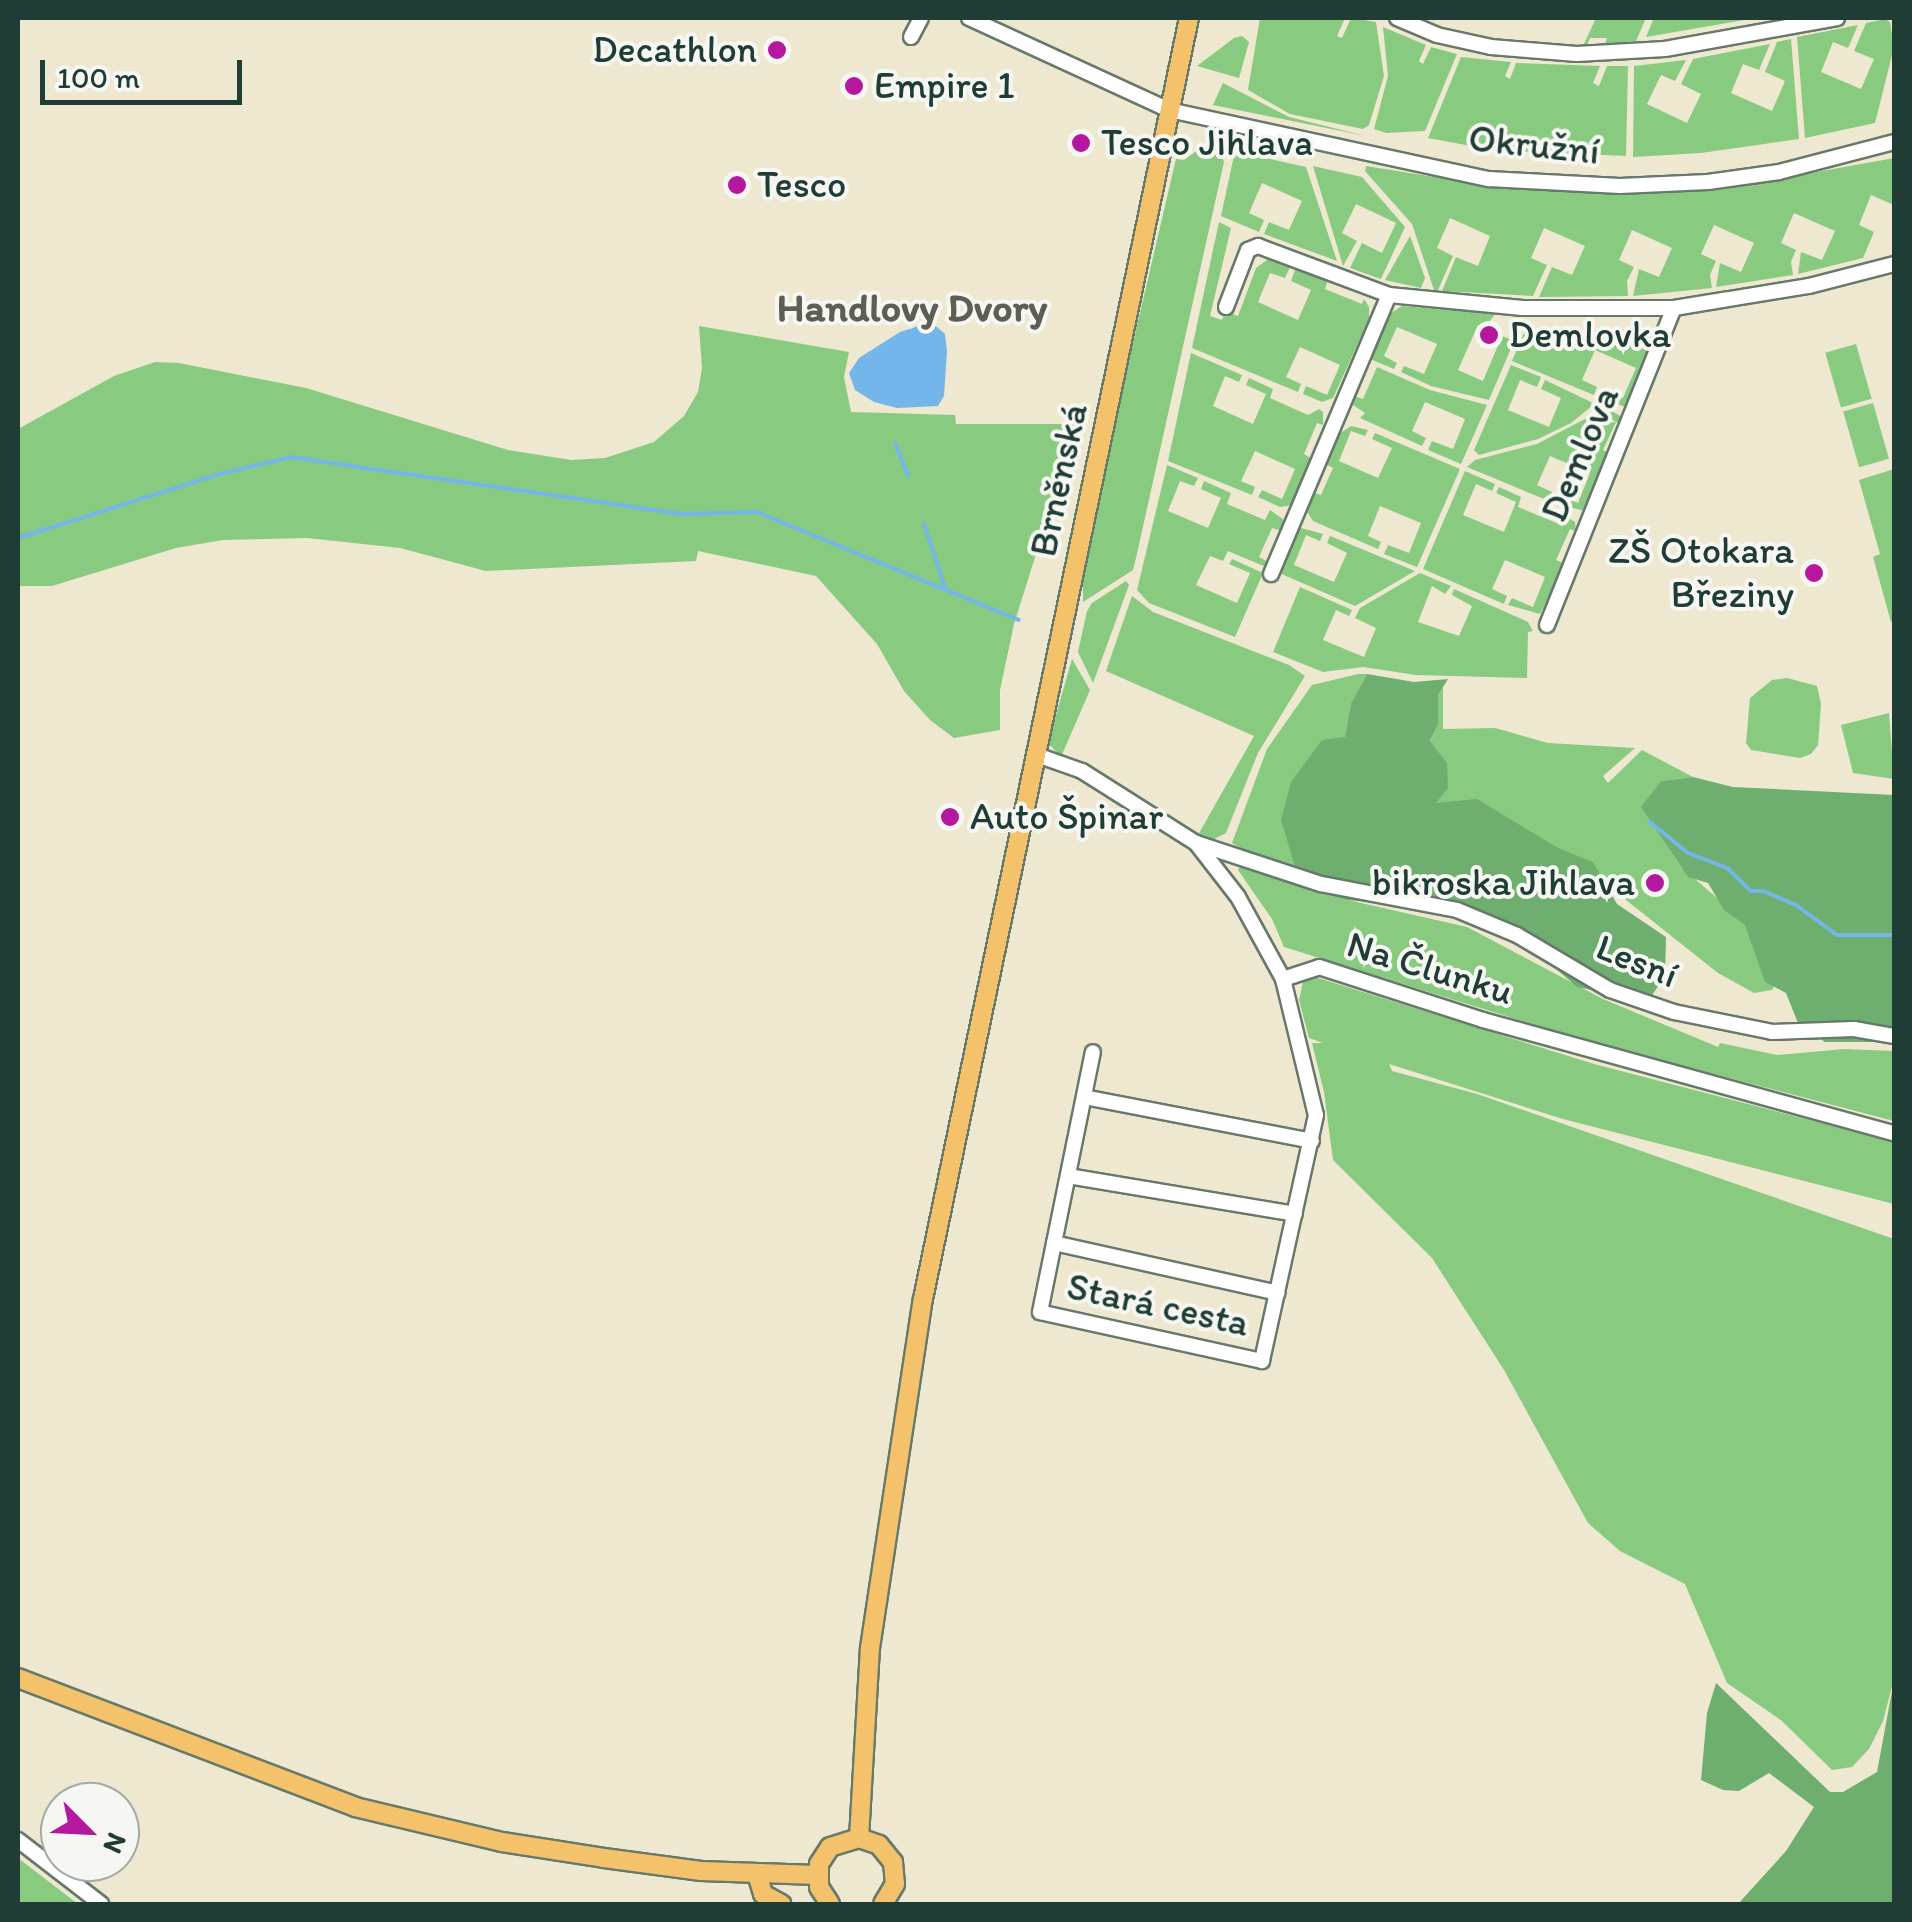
<!DOCTYPE html>
<meta charset="utf-8">
<style>
body{margin:0}
#map{position:relative;width:1912px;height:1922px;overflow:hidden;background:#ede8cf;font-family:Itim,sans-serif}
div>[style]{position:absolute}
[style*='--x']{left:calc(var(--x)*1px);top:calc(var(--y)*1px);width:calc(var(--w)*1px);rotate:calc(var(--a)*1deg)}
.green>*{inset:0;background:#89ca81;transform-origin:0 0}
.forest>*{inset:0;background:#6eae6f}
.water>*{inset:0;background:#74b6e9}
.stream>*{height:4px;margin:-2px;padding:0 2px;transform-origin:2px;border-radius:2px;background:#74b6e9}
.roads{filter:drop-shadow(2px 0 #67796a) drop-shadow(-2px 0 #67796a) drop-shadow(0 2px #67796a) drop-shadow(0 -2px #67796a)}
.minor>*{height:14px;margin:-7px;padding:0 7px;transform-origin:7px;border-radius:7px;background:#fff}
.major>*{height:18px;margin:-9px;padding:0 9px;transform-origin:9px;border-radius:9px;background:#f3c26a}
.dots>*{width:28px;height:28px;translate:-50% -50%;box-sizing:border-box;border:5px solid #f6f6f2;border-radius:50%}
span{translate:-50% -50%;white-space:nowrap;text-align:center;line-height:1.15;-webkit-text-stroke:8px #f6f6f2;paint-order:stroke}
.poi-label{font-size:38px;color:#1f3d34}
.right{translate:-100% -50%;text-align:right}
.left{translate:0 -50%;text-align:left}
.street-label{font-size:38px;color:#1f3d34}
.neighbourhood-label{font-size:40px;color:#5f5e53;font-weight:700}
.frame{position:absolute;inset:0;border:20px solid #1f3d34;pointer-events:none}
.north{position:absolute;left:40px;top:1782px;width:100px;height:100px;box-sizing:border-box;background:#f6f6f2;border:2px solid #a0aca6;border-radius:50%;rotate:114deg;font-size:28px;font-weight:700;line-height:40px;text-align:center;color:#1f3d34}
.north::after{content:'';display:block;margin:auto;width:35px;height:45px;background:#b5179e;clip-path:polygon(50% 0,100% 100%,50% 72%,0 100%)}
.scale{position:absolute;left:40px;top:60px;width:202px;height:45px;box-sizing:border-box;border:5px solid #1f3d34;border-top:0;padding-left:12px;font-size:30px;line-height:35px;white-space:nowrap;color:#1f3d34;-webkit-text-stroke:8px #f6f6f2;paint-order:stroke}
</style>
<div id="map">
<div class="green">
<div style="clip-path:polygon(1260px 18px,1345px 18px,1337px 36px,1342px 38px,1351px 18px,1376px 22px,1384px 76px,1369px 125px,1363px 129px,1290px 114px,1248px 90px)"></div>
<div style="clip-path:polygon(1596px 18px,1646px 18px,1636px 41px,1605px 44px,1607px 38px,1590px 38px,1586px 47px,1583px 46px)"></div>
<div style="clip-path:polygon(1654px 18px,1756px 18px,1646px 37px)"></div>
<div style="clip-path:polygon(1885px 19px,1890px 22px,1894px 47px,1875px 123px,1805px 138px,1797px 37px,1858px 25px,1848px 48px,1833px 42px,1821px 72px,1861px 89px,1874px 59px,1854px 51px,1866px 23px)"></div>
<div style="clip-path:polygon(1383px 27px,1426px 45px,1419px 61px,1423px 64px,1431px 47px,1457px 54px,1425px 131px,1386px 133px,1374px 129px,1388px 76px)"></div>
<div style="clip-path:polygon(1242px 36px,1249px 42px,1239px 78px,1197px 66px,1234px 38px)"></div>
<div style="clip-path:polygon(1791px 39px,1799px 139px,1701px 153px,1633px 157px,1634px 66px,1686px 60px,1675px 81px,1661px 75px,1647px 104px,1687px 123px,1701px 94px,1681px 84px,1693px 59px,1770px 44px,1759px 70px,1743px 64px,1731px 93px,1772px 111px,1785px 81px,1765px 72px,1777px 42px)"></div>
<div style="clip-path:polygon(1461px 57px,1511px 62px,1505px 76px,1510px 79px,1516px 63px,1600px 66px,1593px 83px,1599px 86px,1607px 66px,1628px 66px,1626px 156px,1493px 150px,1428px 138px)"></div>
<div style="clip-path:polygon(1223px 83px,1289px 117px,1366px 136px,1213px 105px)"></div>
<div style="clip-path:polygon(1202px 147px,1221px 152px,1224px 162px,1136px 558px,1133px 570px,1083px 602px,1083px 569px,1103px 471px,1176px 159px,1184px 160px)"></div>
<div style="clip-path:polygon(1235px 151px,1306px 167px,1337px 261px,1264px 234px,1269px 222px,1289px 230px,1302px 201px,1262px 183px,1249px 213px,1264px 220px,1259px 232px,1221px 216px)"></div>
<div style="clip-path:polygon(1894px 158px,1894px 205px,1871px 195px,1859px 225px,1874px 232px,1863px 258px,1798px 274px,1801px 252px,1822px 260px,1835px 231px,1794px 213px,1781px 243px,1796px 250px,1791px 262px,1793px 275px,1716px 287px,1720px 263px,1741px 272px,1754px 243px,1714px 225px,1701px 254px,1716px 261px,1710px 275px,1712px 288px,1633px 296px,1639px 269px,1659px 277px,1672px 248px,1632px 230px,1619px 260px,1634px 267px,1627px 281px,1628px 296px,1539px 297px,1552px 267px,1572px 275px,1585px 246px,1544px 228px,1531px 258px,1547px 265px,1533px 296px,1442px 291px,1456px 257px,1478px 266px,1490px 236px,1450px 218px,1437px 248px,1453px 256px,1438px 290px,1434px 290px,1412px 224px,1365px 171px,1366px 166px,1509px 189px,1652px 193px,1718px 190px)"></div>
<div style="clip-path:polygon(1313px 166px,1362px 177px,1405px 227px,1381px 279px,1350px 268px,1362px 243px,1382px 253px,1396px 223px,1356px 204px,1342px 233px,1357px 241px,1343px 266px)"></div>
<div style="clip-path:polygon(1219px 222px,1231px 228px,1210px 316px,1222px 320px,1225px 311px,1238px 316px,1256px 268px,1271px 257px,1291px 265px,1285px 278px,1270px 273px,1258px 302px,1298px 320px,1311px 290px,1291px 281px,1296px 267px,1328px 280px,1325px 289px,1362px 304px,1364px 299px,1369px 307px,1369px 319px,1333px 398px,1322px 402px,1303px 394px,1306px 386px,1327px 395px,1340px 365px,1300px 347px,1286px 377px,1301px 384px,1298px 392px,1192px 348px)"></div>
<div style="clip-path:polygon(1410px 236px,1425px 278px,1421px 288px,1385px 280px)"></div>
<div style="clip-path:polygon(1402px 306px,1495px 314px,1485px 328px,1478px 325px,1458px 370px,1483px 381px,1502px 336px,1512px 340px,1523px 320px,1489px 400px,1431px 386px,1401px 372px,1404px 366px,1424px 374px,1437px 344px,1397px 327px,1384px 356px,1397px 363px,1394px 369px,1370px 359px,1388px 315px)"></div>
<div style="clip-path:polygon(699px 326px,849px 352px,844px 377px,851px 412px,955px 415px,956px 424px,1077px 424px,1014px 624px,1000px 690px,1000px 730px,954px 738px,930px 720px,904px 691px,877px 644px,816px 576px,698px 551px,696px 561px,486px 571px,400px 548px,307px 538px,223px 540px,176px 548px,52px 586px,18px 586px,18px 429px,114px 376px,155px 362px,179px 363px,306px 388px,508px 450px,571px 460px,605px 458px,654px 442px,684px 416px,698px 392px,702px 368px)"></div>
<div style="clip-path:polygon(1667px 329px,1630px 406px,1625px 407px,1598px 397px,1602px 389px,1623px 398px,1636px 368px,1595px 350px,1582px 380px,1597px 387px,1594px 395px,1512px 361px,1525px 331px)"></div>
<div style="left:1856px;top:344px;width:57px;height:32px;rotate:74deg"></div>
<div style="clip-path:polygon(1191px 353px,1242px 375px,1239px 382px,1225px 376px,1213px 406px,1253px 424px,1266px 394px,1246px 385px,1249px 378px,1273px 389px,1270px 398px,1308px 415px,1319px 409px,1323px 412px,1323px 425px,1317px 423px,1304px 454px,1312px 459px,1292px 505px,1280px 507px,1258px 497px,1262px 490px,1282px 499px,1295px 469px,1255px 451px,1241px 481px,1255px 487px,1252px 495px,1168px 461px)"></div>
<div style="clip-path:polygon(1511px 365px,1541px 377px,1537px 387px,1520px 380px,1508px 410px,1549px 427px,1561px 398px,1541px 389px,1545px 380px,1591px 402px,1592px 406px,1571px 423px,1538px 439px,1479px 455px,1474px 450px)"></div>
<div style="clip-path:polygon(1377px 367px,1430px 390px,1487px 405px,1461px 464px,1428px 450px,1432px 441px,1453px 449px,1465px 419px,1425px 402px,1412px 431px,1426px 438px,1422px 446px,1360px 418px,1365px 413px,1353px 405px,1354px 396px,1363px 399px)"></div>
<div style="left:1873px;top:403px;width:58px;height:31px;rotate:74deg"></div>
<div style="clip-path:polygon(1606px 408px,1619px 415px,1625px 425px,1616px 422px,1603px 450px,1612px 455px,1585px 511px,1553px 503px,1556px 494px,1578px 503px,1590px 473px,1550px 456px,1537px 485px,1552px 492px,1549px 501px,1467px 467px,1475px 460px,1537px 444px)"></div>
<div style="clip-path:polygon(1351px 426px,1368px 430px,1365px 436px,1351px 431px,1339px 461px,1378px 478px,1392px 448px,1372px 439px,1375px 433px,1460px 469px,1417px 567px,1384px 554px,1388px 545px,1409px 553px,1421px 523px,1380px 506px,1368px 536px,1381px 542px,1378px 549px,1313px 521px,1306px 510px,1312px 492px,1321px 495px,1333px 468px,1324px 463px,1336px 436px)"></div>
<div style="clip-path:polygon(1167px 465px,1198px 478px,1194px 486px,1180px 481px,1168px 511px,1208px 528px,1221px 498px,1201px 489px,1204px 481px,1231px 493px,1227px 504px,1265px 520px,1270px 510px,1283px 519px,1282px 531px,1272px 528px,1259px 557px,1268px 562px,1266px 567px,1228px 551px,1223px 561px,1210px 556px,1196px 585px,1237px 603px,1250px 573px,1229px 564px,1232px 559px,1263px 573px,1235px 637px,1149px 603px,1137px 590px)"></div>
<div style="clip-path:polygon(1894px 469px,1894px 621px,1891px 622px,1873px 557px,1880px 554px,1859px 480px)"></div>
<div style="clip-path:polygon(1465px 471px,1495px 484px,1492px 491px,1476px 484px,1463px 515px,1504px 532px,1516px 502px,1496px 493px,1499px 487px,1521px 497px,1518px 507px,1559px 524px,1564px 515px,1575px 522px,1576px 531px,1570px 529px,1556px 560px,1565px 564px,1540px 614px,1508px 605px,1512px 598px,1533px 607px,1545px 577px,1505px 560px,1492px 589px,1507px 596px,1504px 604px,1423px 569px)"></div>
<div style="clip-path:polygon(1301px 528px,1323px 534px,1320px 541px,1306px 535px,1294px 565px,1334px 582px,1347px 553px,1327px 543px,1330px 536px,1415px 571px,1355px 606px,1277px 572px,1294px 533px)"></div>
<div style="clip-path:polygon(1420px 573px,1451px 586px,1445px 594px,1432px 586px,1418px 622px,1459px 636px,1472px 606px,1452px 595px,1454px 589px,1528px 622px,1533px 631px,1528px 632px,1527px 678px,1416px 675px,1363px 667px,1323px 672px,1273px 652px,1300px 587px,1352px 610px,1349px 616px,1336px 610px,1323px 640px,1364px 657px,1376px 628px,1355px 618px,1360px 608px)"></div>
<div style="clip-path:polygon(1126px 581px,1129px 585px,1093px 683px,1078px 652px,1087px 611px,1092px 603px)"></div>
<div style="clip-path:polygon(1132px 596px,1153px 612px,1289px 665px,1305px 676px,1258px 753px,1226px 833px,1212px 840px,1198px 835px,1254px 736px,1106px 671px)"></div>
<div style="clip-path:polygon(1072px 659px,1090px 690px,1061px 757px,1048px 743px)"></div>
<div style="clip-path:polygon(1358px 674px,1367px 674px,1351px 703px,1345px 738px,1298px 876px,1263px 863px,1232px 843px,1267px 749px,1312px 685px)"></div>
<div style="clip-path:polygon(1787px 678px,1817px 686px,1821px 704px,1818px 745px,1811px 754px,1800px 758px,1751px 750px,1746px 743px,1750px 698px,1772px 680px)"></div>
<div style="clip-path:polygon(1443px 687px,1443px 729px,1495px 728px,1548px 743px,1635px 748px,1603px 776px,1608px 783px,1642px 750px,1693px 777px,1661px 781px,1642px 807px,1681px 867px,1752px 928px,1781px 975px,1772px 990px,1754px 993px,1718px 973px,1626px 900px,1585px 859px,1435px 803px,1430px 742px,1438px 725px,1438px 695px)"></div>
<div style="clip-path:polygon(1889px 713px,1894px 779px,1853px 773px,1841px 725px)"></div>
<div style="clip-path:polygon(1242px 863px,1348px 900px,1467px 927px,1603px 999px,1718px 1047px,1720px 1043px,1777px 1055px,1844px 1049px,1894px 1051px,1894px 1121px,1580px 1039px,1284px 947px,1272px 919px,1238px 870px)"></div>
<div style="clip-path:polygon(1315px 977px,1594px 1064px,1894px 1142px,1894px 1204px,1563px 1119px,1389px 1064px,1392px 1071px,1477px 1094px,1894px 1239px,1894px 1679px,1883px 1721px,1869px 1749px,1852px 1767px,1832px 1770px,1782px 1721px,1727px 1683px,1685px 1584px,1620px 1551px,1588px 1523px,1504px 1370px,1432px 1258px,1333px 1160px,1324px 1092px,1312px 1043px,1323px 1043px,1309px 1038px,1299px 1000px,1303px 982px)"></div>
<div style="clip-path:polygon(18px 1858px,78px 1904px,18px 1904px)"></div>
</div>
<div class="forest">
<div style="clip-path:polygon(1367px 674px,1414px 682px,1448px 679px,1438px 695px,1438px 725px,1430px 741px,1447px 763px,1448px 788px,1436px 803px,1477px 799px,1558px 848px,1593px 862px,1617px 904px,1666px 937px,1665px 976px,1648px 1001px,1577px 987px,1505px 925px,1416px 906px,1347px 900px,1324px 893px,1298px 876px,1281px 820px,1291px 782px,1322px 740px,1345px 737px,1351px 703px)"></div>
<div style="clip-path:polygon(1693px 777px,1733px 787px,1894px 795px,1894px 1042px,1825px 1042px,1798px 1023px,1786px 993px,1765px 982px,1745px 925px,1724px 910px,1708px 883px,1688px 877px,1641px 807px,1661px 781px)"></div>
<div style="clip-path:polygon(1894px 1680px,1894px 1904px,1738px 1904px,1786px 1851px,1814px 1807px,1769px 1773px,1739px 1791px,1723px 1790px,1701px 1780px,1707px 1713px,1716px 1683px,1830px 1792px,1843px 1792px,1877px 1772px)"></div>
</div>
<div class="water">
<div style="clip-path:polygon(931px 322px,945px 334px,947px 351px,944px 396px,938px 406px,897px 408px,874px 402px,855px 390px,849px 373px,859px 358px,900px 332px)"></div>
</div>
<div class="stream">
<div style="--x:895;--y:443;--w:35;--a:68"></div>
<div style="--x:924;--y:524;--w:67;--a:71.8"></div>
<div style="--x:18;--y:538;--w:212;--a:-17.6"></div>
<div style="--x:220;--y:474;--w:73;--a:-13.5"></div>
<div style="--x:291;--y:457;--w:396;--a:8.3"></div>
<div style="--x:683;--y:514;--w:74;--a:-1.5"></div>
<div style="--x:757;--y:512;--w:283;--a:22.4"></div>
<div style="--x:1650;--y:822;--w:49;--a:39.2"></div>
<div style="--x:1688;--y:853;--w:42;--a:21"></div>
<div style="--x:1727;--y:868;--w:33;--a:44"></div>
<div style="--x:1751;--y:891;--w:12;--a:0"></div>
<div style="--x:1763;--y:891;--w:36;--a:23"></div>
<div style="--x:1796;--y:905;--w:51;--a:36.2"></div>
<div style="--x:1837;--y:935;--w:57;--a:0"></div>
</div>
<div class="roads">
<div class="minor">
<div style="--x:969;--y:18;--w:220;--a:24.7"></div>
<div style="--x:1169;--y:110;--w:327;--a:12.2"></div>
<div style="--x:1489;--y:179;--w:131;--a:3.1"></div>
<div style="--x:1620;--y:186;--w:88;--a:-2.6"></div>
<div style="--x:1708;--y:182;--w:72;--a:-8"></div>
<div style="--x:1779;--y:172;--w:119;--a:-14.6"></div>
<div style="--x:1397;--y:18;--w:43;--a:23"></div>
<div style="--x:1437;--y:35;--w:55;--a:12.5"></div>
<div style="--x:1491;--y:47;--w:86;--a:4.7"></div>
<div style="--x:1577;--y:54;--w:88;--a:-3.3"></div>
<div style="--x:1665;--y:49;--w:175;--a:-10.2"></div>
<div style="--x:911;--y:37;--w:21;--a:-62"></div>
<div style="--x:1226;--y:307;--w:61;--a:-68.9"></div>
<div style="--x:1248;--y:250;--w:11;--a:-22"></div>
<div style="--x:1258;--y:246;--w:140;--a:20.5"></div>
<div style="--x:1389;--y:295;--w:134;--a:5.6"></div>
<div style="--x:1522;--y:308;--w:152;--a:0"></div>
<div style="--x:1674;--y:308;--w:137;--a:-9.3"></div>
<div style="--x:1809;--y:286;--w:88;--a:-14.5"></div>
<div style="--x:1271;--y:574;--w:303;--a:-67.1"></div>
<div style="--x:1547;--y:625;--w:341;--a:-68.2"></div>
<div style="--x:1034;--y:754;--w:51;--a:19.5"></div>
<div style="--x:1082;--y:771;--w:135;--a:32.3"></div>
<div style="--x:1196;--y:843;--w:68;--a:52.1"></div>
<div style="--x:1238;--y:897;--w:94;--a:61.2"></div>
<div style="--x:1283;--y:979;--w:140;--a:76.4"></div>
<div style="--x:1316;--y:1115;--w:252;--a:102.4"></div>
<div style="--x:1262;--y:1361;--w:227;--a:-167.6"></div>
<div style="--x:1040;--y:1312;--w:265;--a:-78.5"></div>
<div style="--x:1196;--y:843;--w:132;--a:18.2"></div>
<div style="--x:1321;--y:884;--w:138;--a:10.8"></div>
<div style="--x:1457;--y:910;--w:65;--a:22.6"></div>
<div style="--x:1517;--y:935;--w:108;--a:30.6"></div>
<div style="--x:1610;--y:990;--w:68;--a:19"></div>
<div style="--x:1674;--y:1012;--w:100;--a:11.5"></div>
<div style="--x:1772;--y:1032;--w:82;--a:-2.1"></div>
<div style="--x:1854;--y:1029;--w:41;--a:9.9"></div>
<div style="--x:1283;--y:979;--w:38;--a:-18"></div>
<div style="--x:1319;--y:967;--w:172;--a:17.9"></div>
<div style="--x:1483;--y:1020;--w:426;--a:15.4"></div>
<div style="--x:1084;--y:1097;--w:232;--a:10.9"></div>
<div style="--x:1068;--y:1176;--w:230;--a:9.5"></div>
<div style="--x:1054;--y:1243;--w:229;--a:12.6"></div>
<div style="--x:18;--y:1840;--w:105;--a:37.6"></div>
</div>
<div class="major">
<div style="--x:18;--y:1678;--w:361;--a:20.9"></div>
<div style="--x:355;--y:1807;--w:151;--a:13.4"></div>
<div style="--x:502;--y:1842;--w:103;--a:8.9"></div>
<div style="--x:604;--y:1858;--w:98;--a:7.6"></div>
<div style="--x:701;--y:1871;--w:116;--a:2"></div>
<div style="--x:859;--y:1838;--w:190;--a:-86.7"></div>
<div style="--x:870;--y:1648;--w:353;--a:-81.4"></div>
<div style="--x:923;--y:1299;--w:1308;--a:-78.27"></div>
<div style="--x:757;--y:1874;--w:21;--a:73"></div>
<div style="--x:763;--y:1894;--w:21;--a:29"></div>
<div style="--x:830;--y:1904;--w:20;--a:-123"></div>
<div style="--x:819;--y:1887;--w:23;--a:-90"></div>
<div style="--x:819;--y:1864;--w:20;--a:-57"></div>
<div style="--x:830;--y:1847;--w:30;--a:-17"></div>
<div style="--x:859;--y:1838;--w:21;--a:19"></div>
<div style="--x:879;--y:1845;--w:22;--a:51"></div>
<div style="--x:893;--y:1862;--w:22;--a:85"></div>
<div style="--x:895;--y:1884;--w:23;--a:121"></div>
</div>
</div>
<div class="dots">
<div style="left:777px;top:50px;background:#b5179e"></div>
<div style="left:854px;top:86px;background:#b5179e"></div>
<div style="left:1081px;top:143px;background:#b5179e"></div>
<div style="left:737px;top:185px;background:#b5179e"></div>
<div style="left:1489px;top:335px;background:#b5179e"></div>
<div style="left:1814px;top:573px;background:#b5179e"></div>
<div style="left:950px;top:817px;background:#b5179e"></div>
<div style="left:1655px;top:883px;background:#b5179e"></div>
</div>
<div class="poi-label">
<span class="right" style="left:757px;top:50px">Decathlon</span>
<span class="left" style="left:874px;top:86px">Empire 1</span>
<span class="left" style="left:1101px;top:143px">Tesco Jihlava</span>
<span class="left" style="left:757px;top:185px">Tesco</span>
<span class="left" style="left:1509px;top:335px">Demlovka</span>
<span class="right" style="left:1794px;top:573px">ZŠ Otokara<br>Březiny</span>
<span class="left" style="left:970px;top:817px">Auto Špinar</span>
<span class="right" style="left:1635px;top:883px">bikroska Jihlava</span>
</div>
<div class="street-label">
<span style="left:1534px;top:145px;rotate:6deg">Okružní</span>
<span style="left:1580px;top:454px;rotate:-67deg">Demlova</span>
<span style="left:1059px;top:480px;rotate:-78deg">Brněnská</span>
<span style="left:1637px;top:961px;rotate:22deg">Lesní</span>
<span style="left:1430px;top:968px;rotate:17deg">Na Člunku</span>
<span style="left:1158px;top:1305px;rotate:12deg">Stará cesta</span>
</div>
<div class="neighbourhood-label">
<span style="left:912px;top:307px">Handlovy Dvory</span>
</div>
<div class="frame"></div>
<div class="north">N</div>
<div class="scale">100 m</div>
</div>
